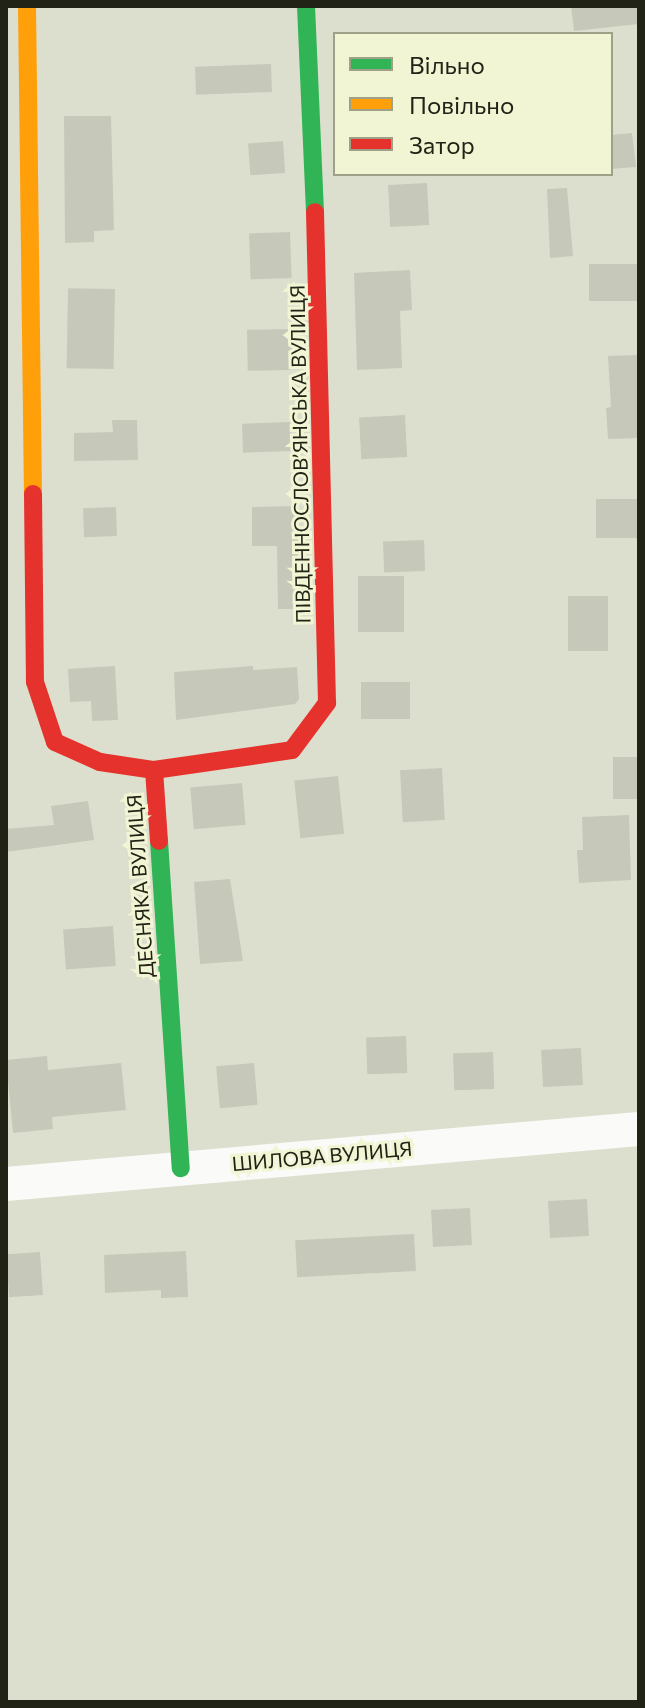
<!DOCTYPE html>
<meta charset="utf-8">
<style>
body{margin:0}
#map{position:relative;width:645px;height:1708px;overflow:hidden;background:#dddfce;font-family:Commissioner,sans-serif}
div>[style]{position:absolute}
[style*='--x']{left:calc(var(--x)*1px);top:calc(var(--y)*1px);width:calc(var(--w)*1px);rotate:calc(var(--a)*1deg)}
.building>*{inset:0;background:#c6c8ba;transform-origin:0 0}
.street>*{height:34px;margin:-17px;padding:0 17px;transform-origin:17px;border-radius:17px;background:#fafaf8}
.fast>*{height:18px;margin:-9px;padding:0 9px;transform-origin:9px;border-radius:9px;background:#30b455}
.slow>*{height:18px;margin:-9px;padding:0 9px;transform-origin:9px;border-radius:9px;background:#ff9f0a}
.jam>*{height:18px;margin:-9px;padding:0 9px;transform-origin:9px;border-radius:9px;background:#e5322d}
span{translate:-50% -50%;white-space:nowrap;text-align:center;line-height:1.15;-webkit-text-stroke:6px #f1f5d3;paint-order:stroke}
.street-label{font-size:20px;color:#222317}
.frame{position:absolute;inset:0;border:8px solid #222317;pointer-events:none}
.legend{position:absolute;left:333px;top:32px;width:280px;height:144px;box-sizing:border-box;background:#f1f5d3;border:2px solid #9ea188;margin:0;padding:10px 14px;list-style:none;font-size:24px;color:#222317}
.legend li{display:flex;align-items:center;gap:16px;height:40px}
.legend b{width:40px;border:2px solid #9ea188}
</style>
<div id="map">
<div class="building">
<div style="clip-path:polygon(571px 6px,639px 6px,639px 24px,574px 31px)"></div>
<div style="left:271px;top:64px;width:28px;height:76px;rotate:88deg"></div>
<div style="clip-path:polygon(64px 116px,111px 116px,114px 230px,94px 231px,94px 242px,65px 243px)"></div>
<div style="clip-path:polygon(632px 133px,636px 167px,611px 169px,611px 135px)"></div>
<div style="left:283px;top:141px;width:32px;height:35px;rotate:86deg"></div>
<div style="left:427px;top:183px;width:42px;height:39px;rotate:87deg"></div>
<div style="clip-path:polygon(567px 188px,573px 256px,550px 258px,547px 189px)"></div>
<div style="left:290px;top:232px;width:46px;height:41px;rotate:88deg"></div>
<div style="left:639px;top:264px;width:37px;height:50px;rotate:90deg"></div>
<div style="clip-path:polygon(410px 270px,412px 310px,400px 311px,402px 368px,357px 370px,354px 273px)"></div>
<div style="left:115px;top:289px;width:80px;height:47px;rotate:91deg"></div>
<div style="left:291px;top:329px;width:41px;height:44px;rotate:89deg"></div>
<div style="clip-path:polygon(639px 355px,639px 438px,608px 439px,606px 408px,611px 407px,608px 356px)"></div>
<div style="left:405px;top:415px;width:42px;height:46px;rotate:87deg"></div>
<div style="clip-path:polygon(112px 420px,137px 420px,138px 460px,74px 461px,74px 433px,113px 432px)"></div>
<div style="left:290px;top:422px;width:29px;height:48px;rotate:88deg"></div>
<div style="left:639px;top:499px;width:39px;height:43px;rotate:90deg"></div>
<div style="clip-path:polygon(298px 506px,300px 609px,278px 609px,277px 546px,252px 546px,252px 507px)"></div>
<div style="left:116px;top:507px;width:29px;height:33px;rotate:88deg"></div>
<div style="left:424px;top:540px;width:31px;height:41px;rotate:88deg"></div>
<div style="left:358px;top:576px;width:46px;height:56px"></div>
<div style="left:608px;top:596px;width:55px;height:40px;rotate:90deg"></div>
<div style="clip-path:polygon(115px 666px,118px 720px,92px 721px,91px 701px,70px 702px,68px 669px)"></div>
<div style="clip-path:polygon(253px 666px,253px 670px,297px 667px,299px 699px,295px 704px,176px 720px,174px 672px)"></div>
<div style="left:410px;top:682px;width:37px;height:49px;rotate:90deg"></div>
<div style="left:613px;top:757px;width:26px;height:42px"></div>
<div style="left:442px;top:768px;width:52px;height:42px;rotate:87deg"></div>
<div style="left:338px;top:776px;width:58px;height:44px;rotate:84deg"></div>
<div style="left:242px;top:783px;width:42px;height:52px;rotate:85deg"></div>
<div style="clip-path:polygon(88px 801px,94px 840px,6px 852px,6px 829px,54px 825px,51px 806px)"></div>
<div style="clip-path:polygon(629px 815px,631px 880px,579px 883px,577px 850px,583px 850px,582px 817px)"></div>
<div style="clip-path:polygon(230px 879px,243px 961px,200px 964px,194px 882px)"></div>
<div style="left:113px;top:926px;width:40px;height:50px;rotate:86deg"></div>
<div style="left:406px;top:1036px;width:37px;height:40px;rotate:88deg"></div>
<div style="left:581px;top:1048px;width:37px;height:40px;rotate:87deg"></div>
<div style="left:493px;top:1052px;width:37px;height:40px;rotate:88deg"></div>
<div style="clip-path:polygon(47px 1056px,48px 1070px,121px 1063px,126px 1110px,52px 1117px,53px 1129px,13px 1133px,6px 1060px)"></div>
<div style="left:254px;top:1063px;width:42px;height:38px;rotate:85deg"></div>
<div style="left:587px;top:1199px;width:37px;height:39px;rotate:87deg"></div>
<div style="left:470px;top:1208px;width:37px;height:39px;rotate:87deg"></div>
<div style="left:414px;top:1234px;width:37px;height:119px;rotate:87deg"></div>
<div style="clip-path:polygon(186px 1251px,188px 1297px,161px 1298px,161px 1290px,105px 1293px,104px 1255px)"></div>
<div style="left:40px;top:1252px;width:43px;height:34px;rotate:86deg"></div>
</div>
<div class="street">
<div style="--x:6;--y:1184;--w:635;--a:-4.97"></div>
</div>
<div class="fast">
<div style="--x:306;--y:6;--w:206;--a:87.5"></div>
<div style="--x:159;--y:841;--w:328;--a:86.2"></div>
</div>
<div class="slow">
<div style="--x:27;--y:6;--w:488;--a:89.3"></div>
</div>
<div class="jam">
<div style="--x:33;--y:494;--w:188;--a:89.4"></div>
<div style="--x:35;--y:682;--w:63;--a:71.6"></div>
<div style="--x:55;--y:742;--w:49;--a:24"></div>
<div style="--x:100;--y:762;--w:55;--a:8.4"></div>
<div style="--x:154;--y:770;--w:71;--a:86"></div>
<div style="--x:154;--y:770;--w:139;--a:-8.2"></div>
<div style="--x:292;--y:750;--w:59;--a:-53.3"></div>
<div style="--x:327;--y:703;--w:491;--a:-91.4"></div>
</div>
<div class="street-label">
<span style="left:300px;top:454px;rotate:-91deg">ПІВДЕННОСЛОВ’ЯНСЬКА ВУЛИЦЯ</span>
<span style="left:140px;top:886px;rotate:-94deg">ДЕСНЯКА ВУЛИЦЯ</span>
<span style="left:322px;top:1156px;rotate:-5deg">ШИЛОВА ВУЛИЦЯ</span>
</div>
<div class="frame"></div>
<ul class="legend">
<li><b style="height:10px;background:#30b455"></b>Вільно</li>
<li><b style="height:10px;background:#ff9f0a"></b>Повільно</li>
<li><b style="height:10px;background:#e5322d"></b>Затор</li>
</ul>
</div>
